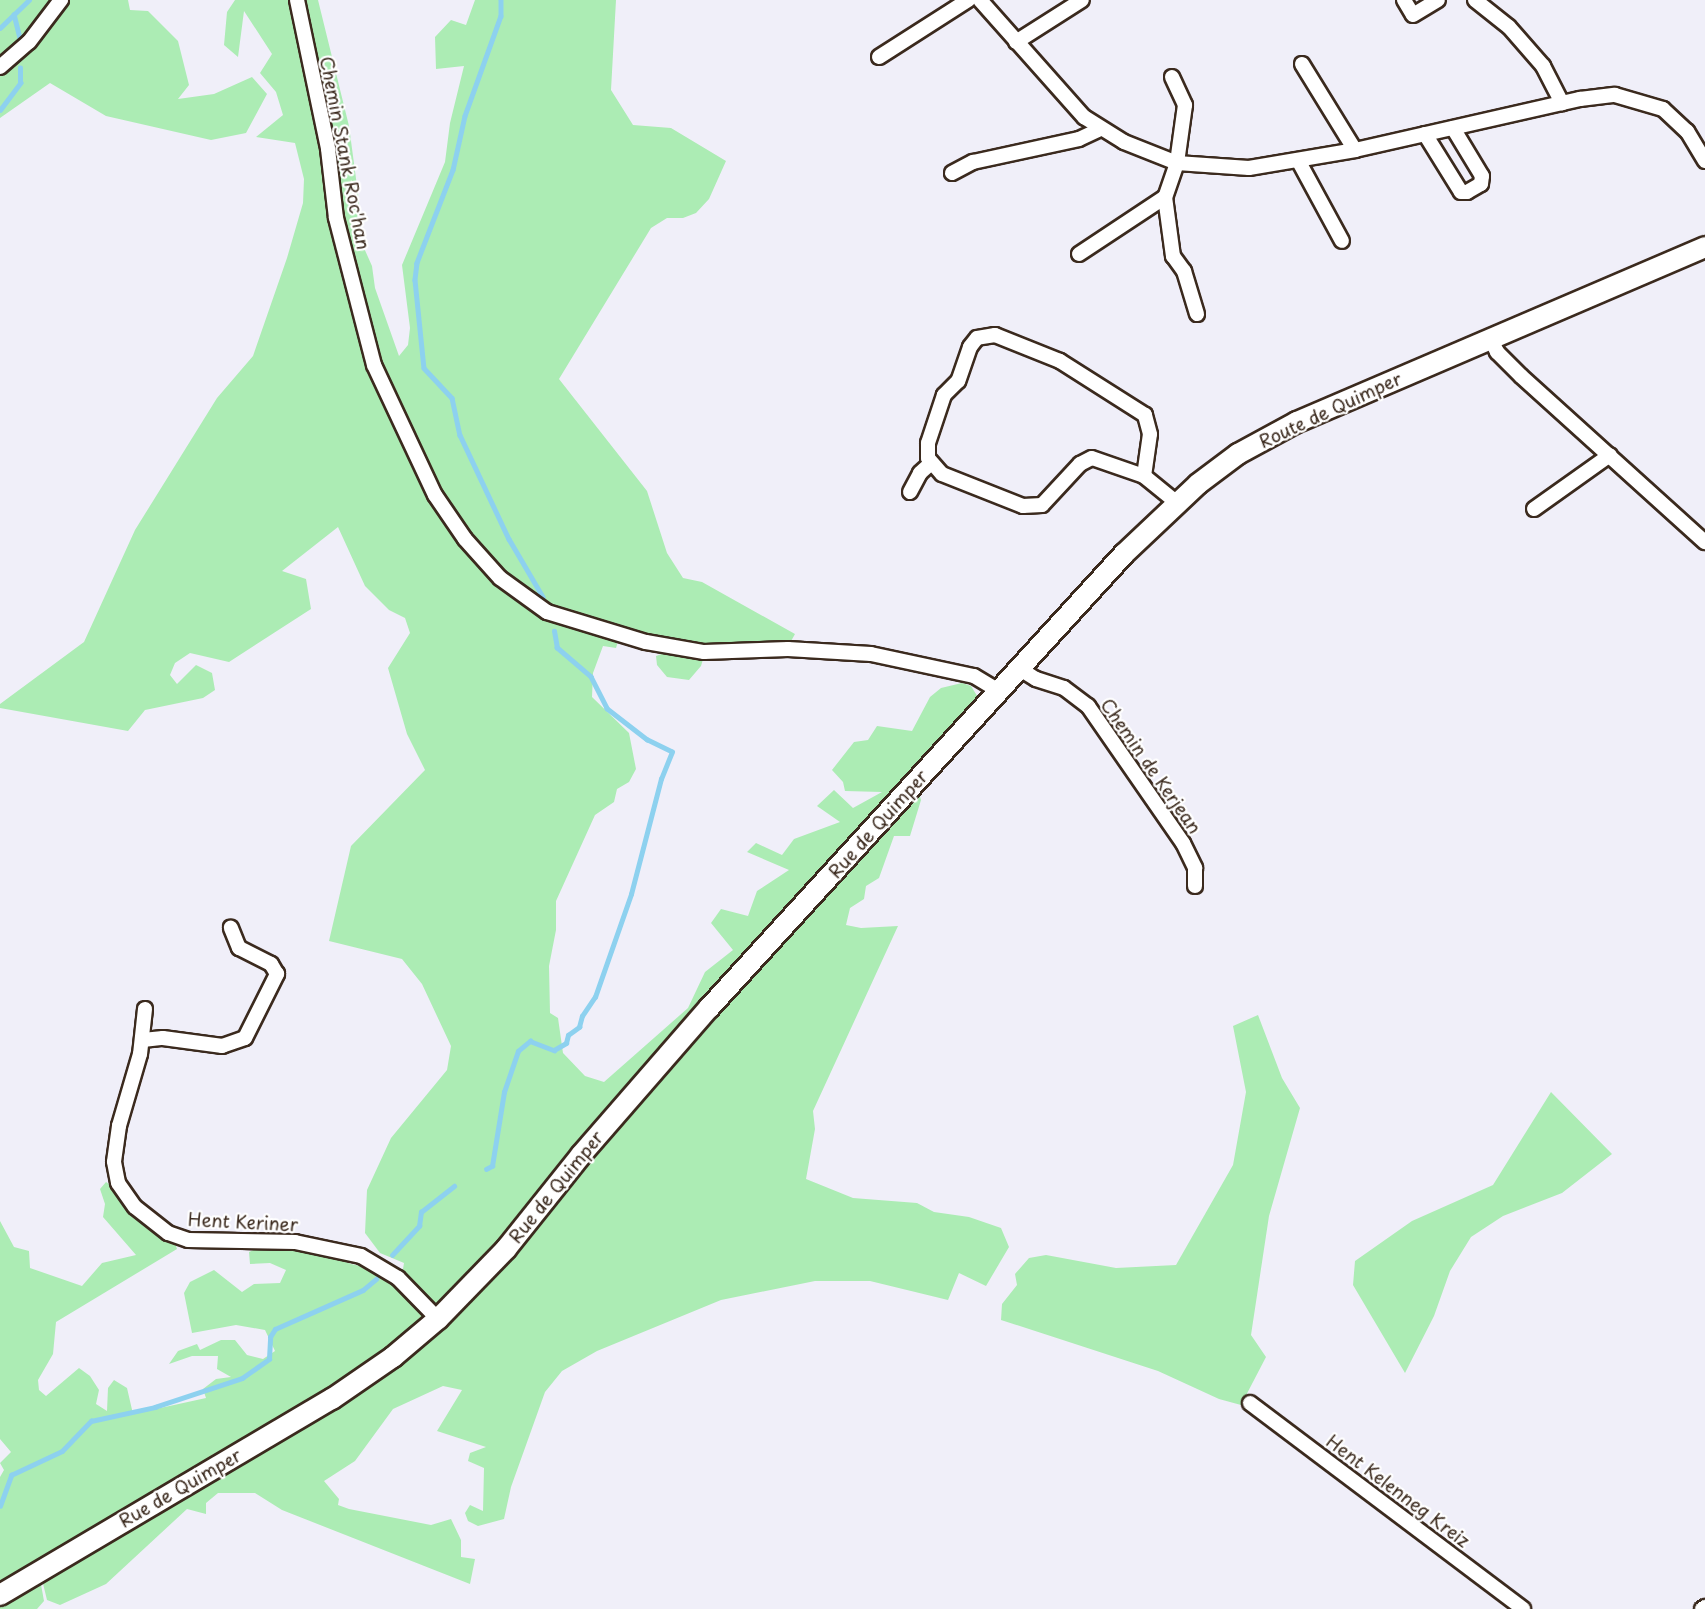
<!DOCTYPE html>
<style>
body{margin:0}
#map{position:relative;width:1705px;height:1609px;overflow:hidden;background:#f0eff9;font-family:"Playpen Sans",sans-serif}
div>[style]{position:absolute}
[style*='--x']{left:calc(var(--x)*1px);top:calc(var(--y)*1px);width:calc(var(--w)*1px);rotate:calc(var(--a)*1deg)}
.green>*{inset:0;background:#acecb4}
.stream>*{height:4.5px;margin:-2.25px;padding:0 2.25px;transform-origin:2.25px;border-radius:2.25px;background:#8dd1ef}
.roads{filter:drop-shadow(2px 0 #3b2a1e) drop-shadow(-2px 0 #3b2a1e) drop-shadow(0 2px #3b2a1e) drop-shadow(0 -2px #3b2a1e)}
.street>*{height:14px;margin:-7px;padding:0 7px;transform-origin:7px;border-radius:7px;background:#fff}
.secondary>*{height:20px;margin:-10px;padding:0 10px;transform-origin:10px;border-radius:10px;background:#fff}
span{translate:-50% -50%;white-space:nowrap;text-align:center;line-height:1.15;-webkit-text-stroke:4.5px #fff;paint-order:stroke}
.street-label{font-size:18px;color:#3b2a1e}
</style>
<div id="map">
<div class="green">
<div style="clip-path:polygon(0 0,128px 0,130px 10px,148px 11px,178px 41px,189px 85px,178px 99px,214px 94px,252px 77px,267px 94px,246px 133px,211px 140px,106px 116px,50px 83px,0 118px)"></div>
<div style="clip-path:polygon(235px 0,318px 0,349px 126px,359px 201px,356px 230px,372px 266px,375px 288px,399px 356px,408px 345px,410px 328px,402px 265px,445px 162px,450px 123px,464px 66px,436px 69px,435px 37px,451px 20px,466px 25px,475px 0,616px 0,611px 90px,633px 125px,671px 128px,726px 161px,709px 199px,696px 213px,683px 218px,667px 218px,651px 228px,559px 379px,647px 491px,667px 553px,683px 578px,702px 582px,795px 634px,790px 643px,707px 646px,701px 666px,689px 680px,667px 677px,657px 665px,656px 656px,670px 651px,620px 635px,616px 648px,603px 646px,593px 673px,592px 697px,629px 733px,636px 769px,629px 782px,617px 789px,614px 802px,595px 815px,556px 901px,556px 930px,549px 966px,550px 1013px,558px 1018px,563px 1053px,585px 1076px,604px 1082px,688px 1008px,705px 972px,733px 950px,711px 923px,721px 909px,748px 916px,757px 891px,789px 870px,747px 852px,756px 843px,782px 855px,794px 839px,840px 822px,817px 806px,834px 790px,853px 808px,882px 792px,845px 791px,843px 782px,832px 770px,854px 742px,868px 740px,877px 726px,912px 731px,930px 697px,941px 688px,962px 683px,971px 686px,979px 699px,898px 789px,918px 790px,921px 800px,910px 836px,894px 836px,879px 878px,866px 886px,864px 899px,850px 908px,846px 925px,861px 928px,898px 926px,813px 1111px,815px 1129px,806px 1179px,853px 1198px,917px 1203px,934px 1212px,969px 1217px,1001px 1228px,1009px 1247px,986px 1286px,959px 1273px,948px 1300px,870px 1281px,815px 1281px,721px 1300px,597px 1351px,562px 1371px,545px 1392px,511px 1487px,504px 1519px,478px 1526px,468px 1521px,465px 1513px,470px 1505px,483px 1511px,484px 1468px,468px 1461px,470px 1453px,486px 1447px,437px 1431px,462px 1390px,443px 1386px,393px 1409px,355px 1461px,324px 1481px,339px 1499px,338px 1505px,349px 1509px,431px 1525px,451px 1519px,461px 1540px,461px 1557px,475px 1559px,470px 1584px,282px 1510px,255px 1493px,218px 1493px,206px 1503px,206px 1514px,187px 1509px,106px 1584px,60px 1605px,47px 1600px,37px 1559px,20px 1575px,0 1585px,0 1477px,4px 1470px,0 1463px,11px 1452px,0 1439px,0 1221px,14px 1247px,29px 1251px,30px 1268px,82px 1286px,102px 1263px,136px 1255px,103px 1217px,105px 1204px,100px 1189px,106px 1182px,119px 1191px,144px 1224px,175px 1243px,177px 1249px,56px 1322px,53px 1354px,38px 1380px,39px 1390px,46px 1396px,79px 1368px,90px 1376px,99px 1390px,96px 1404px,107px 1411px,108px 1388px,114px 1380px,127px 1388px,133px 1414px,206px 1398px,203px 1389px,216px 1379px,231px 1377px,217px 1369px,218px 1356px,192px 1356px,169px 1364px,178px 1351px,197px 1344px,200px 1350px,221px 1340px,235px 1340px,247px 1355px,263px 1359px,275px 1351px,265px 1330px,236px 1325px,192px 1333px,184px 1293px,190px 1282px,214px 1270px,242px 1292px,254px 1284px,280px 1283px,286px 1270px,270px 1263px,250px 1264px,249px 1252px,265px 1245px,311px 1248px,351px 1264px,402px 1275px,404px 1263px,380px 1253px,365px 1233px,367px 1190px,391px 1138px,447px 1070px,451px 1046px,422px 984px,402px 959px,329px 941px,351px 846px,425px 770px,407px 734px,388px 668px,410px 633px,405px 618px,389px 610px,365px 586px,338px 527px,282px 571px,306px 579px,311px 609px,229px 662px,190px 653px,175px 663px,170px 675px,177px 684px,196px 665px,212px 673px,215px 690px,203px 698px,145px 710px,128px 731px,0 708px,0 704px,84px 642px,135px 530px,217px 398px,253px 356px,287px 258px,303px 203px,304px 179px,295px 143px,256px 137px,283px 115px,276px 92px,260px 73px,272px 54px,244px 11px,238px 57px,224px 45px,227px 12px)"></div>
<div style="clip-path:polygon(1258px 1015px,1282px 1078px,1300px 1108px,1269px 1216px,1251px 1335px,1266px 1357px,1241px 1405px,1219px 1399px,1158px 1371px,1001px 1320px,1002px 1304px,1017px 1285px,1015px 1274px,1029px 1258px,1046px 1255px,1116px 1268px,1176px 1265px,1233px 1165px,1246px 1092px,1233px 1026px)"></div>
<div style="clip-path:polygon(1551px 1092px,1612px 1154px,1562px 1193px,1503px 1216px,1471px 1237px,1450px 1271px,1434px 1316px,1405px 1373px,1353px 1285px,1355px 1261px,1412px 1221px,1493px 1185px)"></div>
<div style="clip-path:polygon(40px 1579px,44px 1601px,37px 1609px,0 1609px,0 1601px)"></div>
</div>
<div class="stream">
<div style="--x:501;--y:0;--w:16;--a:90"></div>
<div style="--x:501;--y:16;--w:106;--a:109.8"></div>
<div style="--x:465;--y:116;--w:55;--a:102.5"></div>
<div style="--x:453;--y:170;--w:100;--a:111.2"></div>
<div style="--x:417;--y:263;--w:17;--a:97"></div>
<div style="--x:415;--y:280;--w:88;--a:84.2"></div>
<div style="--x:424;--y:368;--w:41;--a:47"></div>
<div style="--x:452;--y:398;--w:38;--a:78"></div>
<div style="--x:460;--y:435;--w:115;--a:64.8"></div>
<div style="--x:509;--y:539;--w:67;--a:59.6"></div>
<div style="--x:14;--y:14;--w:29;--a:76"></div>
<div style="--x:0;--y:28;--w:40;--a:-44"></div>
<div style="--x:0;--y:110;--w:34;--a:-53"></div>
<div style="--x:20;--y:83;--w:15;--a:-90"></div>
<div style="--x:486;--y:1169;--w:7;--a:-27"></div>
<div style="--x:492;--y:1166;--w:75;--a:-80.8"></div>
<div style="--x:504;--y:1092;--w:43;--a:-71.1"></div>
<div style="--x:518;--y:1051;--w:16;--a:-40"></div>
<div style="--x:530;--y:1041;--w:26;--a:21"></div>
<div style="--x:554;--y:1050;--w:14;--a:-30"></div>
<div style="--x:566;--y:1043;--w:8;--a:-76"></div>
<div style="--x:568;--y:1035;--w:14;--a:-36"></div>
<div style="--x:579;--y:1027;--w:11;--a:-75"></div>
<div style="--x:582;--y:1016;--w:23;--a:-56"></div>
<div style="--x:595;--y:997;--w:109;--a:-70.7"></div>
<div style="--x:631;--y:894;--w:119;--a:-75.4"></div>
<div style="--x:661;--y:779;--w:29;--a:-68"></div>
<div style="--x:672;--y:752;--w:28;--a:-154"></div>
<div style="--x:647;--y:740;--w:51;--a:-142.2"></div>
<div style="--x:607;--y:709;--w:36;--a:-117"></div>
<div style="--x:591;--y:677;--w:45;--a:-139.5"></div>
<div style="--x:557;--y:648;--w:17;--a:-100"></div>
<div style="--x:392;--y:1255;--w:40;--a:-47"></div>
<div style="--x:419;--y:1226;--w:14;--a:-82"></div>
<div style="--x:421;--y:1212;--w:42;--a:-38.2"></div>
<div style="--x:0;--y:1506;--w:33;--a:-70"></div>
<div style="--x:11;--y:1475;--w:56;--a:-25.2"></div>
<div style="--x:62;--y:1451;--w:42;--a:-46"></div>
<div style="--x:91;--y:1421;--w:66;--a:-12.3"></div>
<div style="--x:155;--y:1407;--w:92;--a:-18.4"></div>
<div style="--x:242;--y:1378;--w:33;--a:-35"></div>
<div style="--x:269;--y:1359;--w:22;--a:-87"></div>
<div style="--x:270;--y:1337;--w:9;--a:-58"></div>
<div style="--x:275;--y:1329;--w:96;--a:-23.9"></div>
<div style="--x:363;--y:1290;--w:17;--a:-40"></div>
</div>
<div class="roads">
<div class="street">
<div style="--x:297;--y:0;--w:152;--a:78.2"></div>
<div style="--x:328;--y:149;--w:69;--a:83.4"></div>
<div style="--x:336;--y:218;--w:152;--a:75.5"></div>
<div style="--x:374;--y:365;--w:144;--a:64.9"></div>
<div style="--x:435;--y:495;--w:53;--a:55.7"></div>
<div style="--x:465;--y:539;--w:52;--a:48.1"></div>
<div style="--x:500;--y:578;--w:58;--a:35.9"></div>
<div style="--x:547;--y:612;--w:103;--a:16.9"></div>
<div style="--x:646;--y:642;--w:59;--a:9.8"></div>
<div style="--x:704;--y:652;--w:84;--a:-2"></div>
<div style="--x:788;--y:649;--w:83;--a:3.4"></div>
<div style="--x:871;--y:654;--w:105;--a:12.1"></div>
<div style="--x:974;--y:676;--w:29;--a:31"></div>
<div style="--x:980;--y:0;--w:157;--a:48.4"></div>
<div style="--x:1084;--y:117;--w:47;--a:32"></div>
<div style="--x:1124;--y:142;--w:57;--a:21.6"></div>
<div style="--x:1177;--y:163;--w:72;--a:4"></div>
<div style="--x:1249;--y:168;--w:108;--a:-9.6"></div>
<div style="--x:1355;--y:150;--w:231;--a:-12.8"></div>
<div style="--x:1580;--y:99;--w:35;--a:-7"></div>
<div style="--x:1615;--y:95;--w:50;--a:16.3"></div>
<div style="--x:1663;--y:109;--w:33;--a:43"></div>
<div style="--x:1687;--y:131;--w:35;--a:59"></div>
<div style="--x:1404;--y:0;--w:17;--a:59"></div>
<div style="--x:1413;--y:15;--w:29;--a:-31"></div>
<div style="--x:1475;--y:0;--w:43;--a:38.5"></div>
<div style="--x:1509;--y:27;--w:52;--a:48.9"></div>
<div style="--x:1543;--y:66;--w:42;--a:62.8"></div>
<div style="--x:1016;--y:42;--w:78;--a:-32.5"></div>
<div style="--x:879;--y:57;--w:106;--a:-32.6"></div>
<div style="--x:1302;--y:64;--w:101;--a:58.4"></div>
<div style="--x:0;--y:67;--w:38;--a:-41"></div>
<div style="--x:29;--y:42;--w:53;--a:-52.7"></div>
<div style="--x:1172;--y:77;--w:31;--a:65"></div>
<div style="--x:1185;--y:105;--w:59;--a:97.9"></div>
<div style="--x:1177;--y:163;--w:36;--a:109"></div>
<div style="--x:1165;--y:197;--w:60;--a:82.3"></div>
<div style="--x:1173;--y:256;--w:19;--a:54"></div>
<div style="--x:1184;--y:271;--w:45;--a:73.2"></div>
<div style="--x:1425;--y:134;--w:68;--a:58.2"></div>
<div style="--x:1461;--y:192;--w:6;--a:0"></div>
<div style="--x:1467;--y:192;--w:16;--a:-30"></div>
<div style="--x:1481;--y:184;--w:8;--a:-83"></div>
<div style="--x:1482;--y:176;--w:56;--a:-121.1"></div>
<div style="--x:1298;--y:160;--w:92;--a:61.5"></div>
<div style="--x:952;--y:173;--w:24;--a:-28"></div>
<div style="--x:973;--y:162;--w:108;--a:-12.2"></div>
<div style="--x:1079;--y:139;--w:23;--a:-25"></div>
<div style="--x:1079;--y:254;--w:103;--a:-33.5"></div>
<div style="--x:1490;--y:338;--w:16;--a:63"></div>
<div style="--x:1497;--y:352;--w:34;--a:45"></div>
<div style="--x:1521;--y:376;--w:248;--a:42.1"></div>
<div style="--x:1144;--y:476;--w:42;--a:-81.9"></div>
<div style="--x:1150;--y:434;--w:20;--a:-105"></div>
<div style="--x:1145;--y:415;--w:101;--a:-147.6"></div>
<div style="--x:1060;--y:361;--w:70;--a:-158.2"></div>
<div style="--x:995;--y:335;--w:18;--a:171"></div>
<div style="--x:977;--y:338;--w:11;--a:128"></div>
<div style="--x:970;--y:347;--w:36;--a:109"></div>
<div style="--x:958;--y:381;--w:20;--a:135"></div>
<div style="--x:944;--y:395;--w:51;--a:108.4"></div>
<div style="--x:928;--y:443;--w:15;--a:90"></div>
<div style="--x:928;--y:458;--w:21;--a:49"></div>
<div style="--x:942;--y:474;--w:87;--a:21.6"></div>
<div style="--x:1023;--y:506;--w:19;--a:-3"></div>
<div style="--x:1042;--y:505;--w:56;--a:-47.2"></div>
<div style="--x:1080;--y:464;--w:13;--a:-27"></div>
<div style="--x:1092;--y:458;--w:55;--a:19.1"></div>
<div style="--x:1144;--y:476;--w:41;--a:39.1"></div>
<div style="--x:910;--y:492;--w:21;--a:-62"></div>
<div style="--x:920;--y:473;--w:15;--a:-42"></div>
<div style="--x:1534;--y:509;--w:93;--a:-35.4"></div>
<div style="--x:1020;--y:669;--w:19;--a:32"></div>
<div style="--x:1036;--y:679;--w:29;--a:18"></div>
<div style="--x:1064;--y:688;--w:30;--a:37"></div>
<div style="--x:1088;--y:706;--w:167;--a:55.3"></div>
<div style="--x:1183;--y:843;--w:28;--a:64"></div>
<div style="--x:1195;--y:868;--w:18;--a:90"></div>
<div style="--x:145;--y:1009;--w:45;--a:96.3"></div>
<div style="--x:140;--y:1054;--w:75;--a:106.3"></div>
<div style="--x:119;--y:1126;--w:36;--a:98"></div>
<div style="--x:114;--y:1162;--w:21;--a:79"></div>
<div style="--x:118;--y:1183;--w:29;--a:55"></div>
<div style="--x:135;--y:1207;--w:42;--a:38.2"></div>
<div style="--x:168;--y:1233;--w:21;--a:19"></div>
<div style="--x:188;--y:1240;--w:107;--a:1.1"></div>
<div style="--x:295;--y:1242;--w:67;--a:12"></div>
<div style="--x:361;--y:1256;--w:43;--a:30.7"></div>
<div style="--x:398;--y:1278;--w:57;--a:45.7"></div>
<div style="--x:143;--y:1040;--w:20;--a:-6"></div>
<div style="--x:163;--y:1038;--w:60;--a:7.7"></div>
<div style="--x:222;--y:1046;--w:24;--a:-19"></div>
<div style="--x:245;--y:1038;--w:72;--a:-63.4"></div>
<div style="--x:277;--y:974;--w:12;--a:-121"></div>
<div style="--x:271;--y:964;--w:36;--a:-153"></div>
<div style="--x:239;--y:948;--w:22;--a:-112"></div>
<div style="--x:1250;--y:1403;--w:342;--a:37"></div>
<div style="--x:1702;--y:1609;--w:4;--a:-34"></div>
</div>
<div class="secondary">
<div style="--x:0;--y:1595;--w:386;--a:-30.6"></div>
<div style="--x:332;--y:1399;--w:74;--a:-34.5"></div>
<div style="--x:393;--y:1357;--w:59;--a:-40.2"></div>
<div style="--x:438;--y:1319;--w:98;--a:-45.8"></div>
<div style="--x:506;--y:1249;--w:120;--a:-51.4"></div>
<div style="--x:581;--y:1155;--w:195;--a:-49"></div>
<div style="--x:709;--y:1008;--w:615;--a:-47.57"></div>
<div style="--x:1124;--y:554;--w:102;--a:-43.4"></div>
<div style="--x:1198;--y:484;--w:50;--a:-36.9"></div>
<div style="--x:1238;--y:454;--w:67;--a:-28.5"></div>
<div style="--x:1297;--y:422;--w:444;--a:-23.2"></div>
</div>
</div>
<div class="street-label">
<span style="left:345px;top:153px;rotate:79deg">Chemin Stank Roc'han</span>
<span style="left:1330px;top:410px;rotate:-25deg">Route de Quimper</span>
<span style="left:1151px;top:766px;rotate:55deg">Chemin de Kerjean</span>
<span style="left:878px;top:824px;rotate:-48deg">Rue de Quimper</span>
<span style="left:556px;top:1187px;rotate:-51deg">Rue de Quimper</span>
<span style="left:243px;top:1222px;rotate:3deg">Hent Keriner</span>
<span style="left:180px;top:1488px;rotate:-30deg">Rue de Quimper</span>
<span style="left:1398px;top:1491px;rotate:37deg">Hent Kelenneg Kreiz</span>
</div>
</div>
